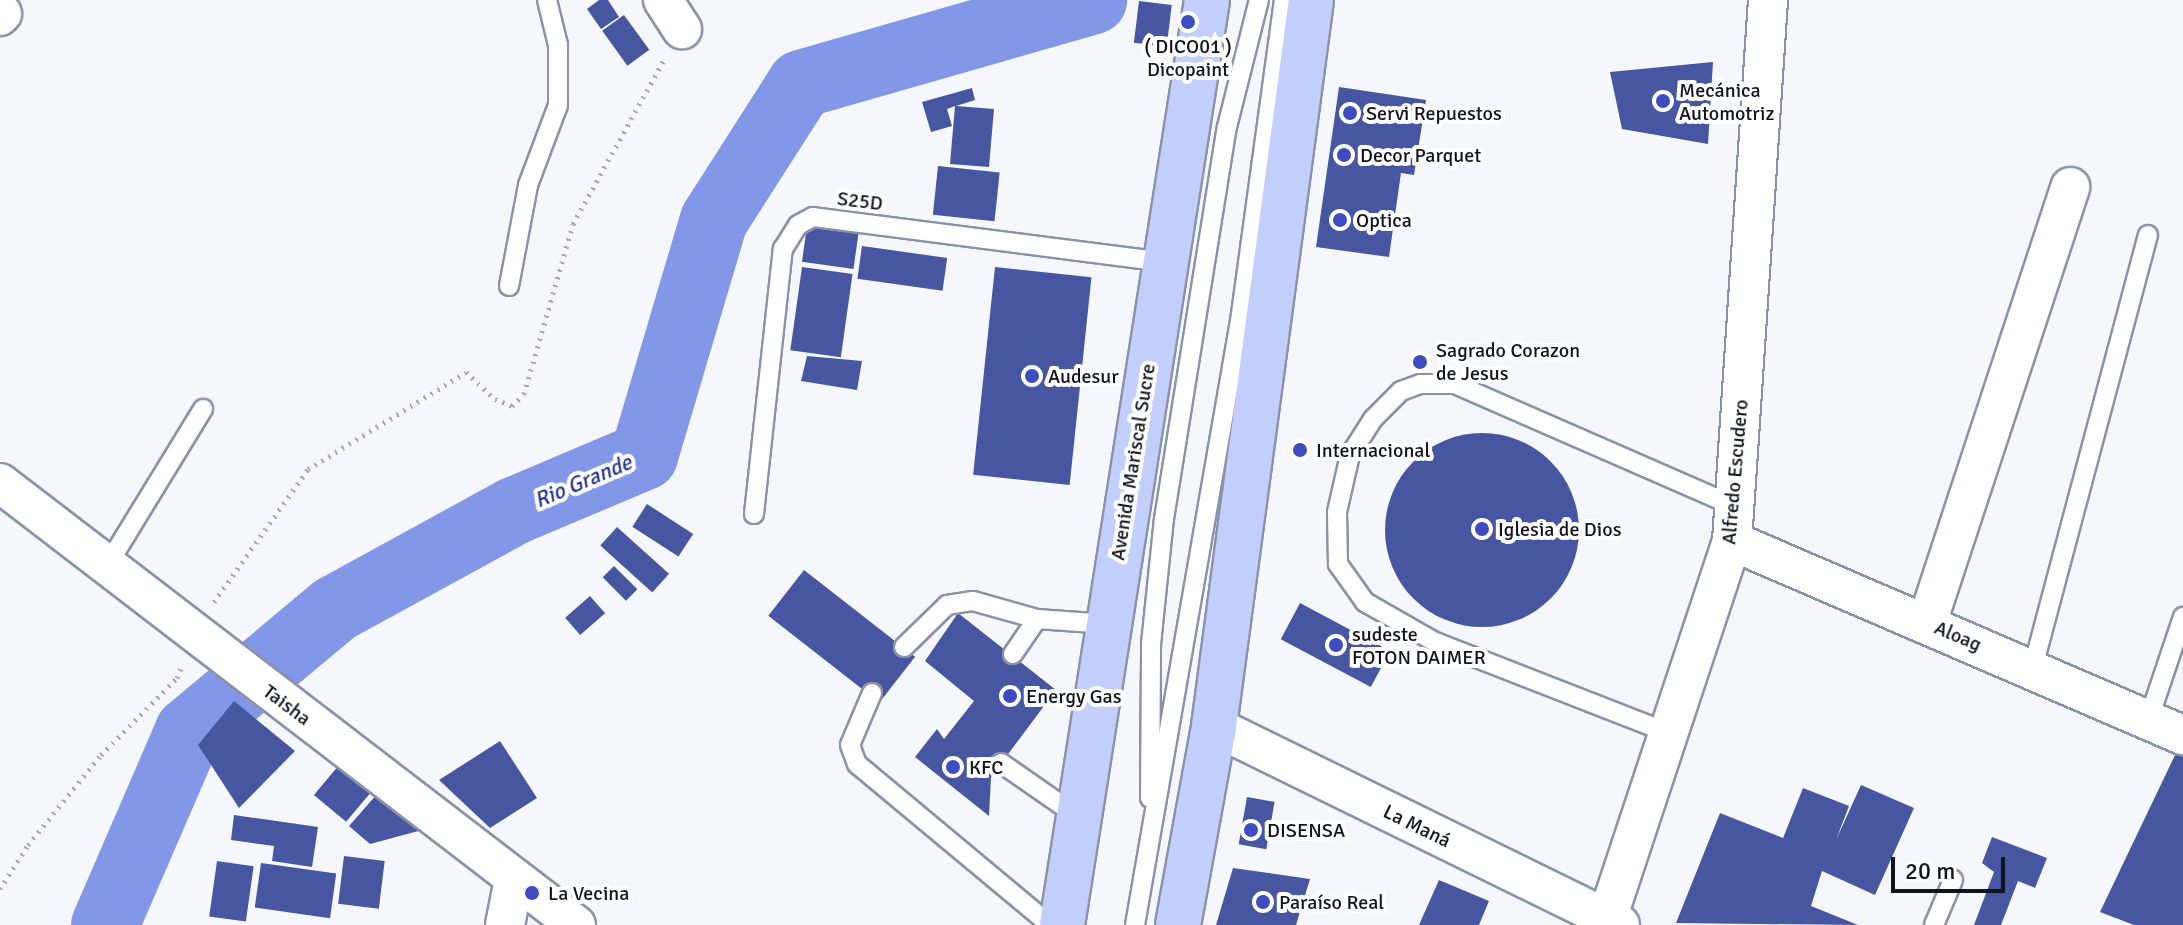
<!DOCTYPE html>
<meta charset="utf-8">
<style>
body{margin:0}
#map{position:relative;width:2183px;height:925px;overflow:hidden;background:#f6f7fd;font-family:Signika,sans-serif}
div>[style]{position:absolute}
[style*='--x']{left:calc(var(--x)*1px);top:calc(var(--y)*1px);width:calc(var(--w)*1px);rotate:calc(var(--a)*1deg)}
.river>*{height:68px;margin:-34px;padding:0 34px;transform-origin:34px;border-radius:34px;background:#8397e8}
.building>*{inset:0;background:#4756a1;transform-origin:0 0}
.round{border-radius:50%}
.path>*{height:5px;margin-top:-2.5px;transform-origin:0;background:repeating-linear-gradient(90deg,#a6a8af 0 2px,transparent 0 8px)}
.roads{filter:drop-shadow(2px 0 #8b92a8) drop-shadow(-2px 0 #8b92a8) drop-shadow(0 2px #8b92a8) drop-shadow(0 -2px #8b92a8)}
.service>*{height:18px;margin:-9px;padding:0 9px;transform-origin:9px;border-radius:9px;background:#fff}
.minor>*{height:38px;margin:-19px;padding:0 19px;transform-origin:19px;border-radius:19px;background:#fff}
.primary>*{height:44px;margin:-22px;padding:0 22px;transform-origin:22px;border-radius:22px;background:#c2cefb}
.dots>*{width:22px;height:22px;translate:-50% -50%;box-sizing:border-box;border:4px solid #fff;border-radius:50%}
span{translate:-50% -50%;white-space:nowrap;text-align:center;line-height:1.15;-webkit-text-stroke:8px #fff;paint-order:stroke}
.poi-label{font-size:20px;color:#12141d}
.left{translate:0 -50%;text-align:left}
.street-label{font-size:20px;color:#12141d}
.water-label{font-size:22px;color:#29338f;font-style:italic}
.scale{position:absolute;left:1891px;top:857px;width:114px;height:36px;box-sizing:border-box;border:4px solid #12141d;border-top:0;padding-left:10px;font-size:24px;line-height:28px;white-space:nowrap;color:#12141d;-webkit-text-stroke:6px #fff;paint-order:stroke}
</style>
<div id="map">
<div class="river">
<div style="--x:105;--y:925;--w:211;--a:-66.6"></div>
<div style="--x:189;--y:731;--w:190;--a:-39.9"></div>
<div style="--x:335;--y:609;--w:204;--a:-28.7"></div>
<div style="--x:514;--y:511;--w:141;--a:-22.9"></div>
<div style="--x:644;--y:456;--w:246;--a:-73.5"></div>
<div style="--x:714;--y:220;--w:161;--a:-57.4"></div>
<div style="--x:801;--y:84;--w:304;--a:-16"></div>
</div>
<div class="building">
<div style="clip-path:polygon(599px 0,608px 0,619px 17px,601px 29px,587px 9px)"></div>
<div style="left:1139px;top:1px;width:33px;height:42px;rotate:7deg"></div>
<div style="left:624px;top:15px;width:43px;height:27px;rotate:54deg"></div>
<div style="clip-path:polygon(1713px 62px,1708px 144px,1622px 129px,1610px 72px)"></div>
<div style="clip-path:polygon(1339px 87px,1426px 100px,1414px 175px,1401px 173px,1389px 257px,1316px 247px)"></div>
<div style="clip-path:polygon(972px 88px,975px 100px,956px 106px,994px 109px,989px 167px,950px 164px,955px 106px,947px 109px,952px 126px,931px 132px,922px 102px)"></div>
<div style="left:938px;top:166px;width:62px;height:49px;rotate:6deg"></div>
<div style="left:807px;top:226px;width:52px;height:36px;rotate:8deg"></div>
<div style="left:862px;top:246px;width:86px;height:33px;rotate:8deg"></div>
<div style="left:802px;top:267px;width:51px;height:84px;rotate:8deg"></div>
<div style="left:995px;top:267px;width:97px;height:209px;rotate:6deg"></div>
<div style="clip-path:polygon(807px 356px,862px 361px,857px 390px,801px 381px)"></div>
<div class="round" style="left:1385px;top:433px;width:194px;height:194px"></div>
<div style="left:647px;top:504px;width:55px;height:27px;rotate:33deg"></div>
<div style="left:617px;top:527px;width:70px;height:25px;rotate:42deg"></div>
<div style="left:614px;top:566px;width:33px;height:16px;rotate:45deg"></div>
<div style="left:804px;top:570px;width:141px;height:58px;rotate:38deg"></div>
<div style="left:590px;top:596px;width:23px;height:33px;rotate:49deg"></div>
<div style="left:1300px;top:603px;width:102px;height:41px;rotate:28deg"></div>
<div style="clip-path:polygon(958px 613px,1056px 690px,991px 777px,989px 816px,915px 757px,937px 729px,944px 739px,974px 701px,925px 661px)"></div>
<div style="clip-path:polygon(234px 701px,295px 751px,239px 808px,198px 745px)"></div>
<div style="clip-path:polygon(500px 741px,537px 798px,490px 828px,439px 780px)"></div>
<div style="clip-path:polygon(2176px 753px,2183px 757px,2183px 925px,2134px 925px,2100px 912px)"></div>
<div style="left:339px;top:765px;width:42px;height:39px;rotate:40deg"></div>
<div style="clip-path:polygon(1861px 785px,1914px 808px,1875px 895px,1822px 871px,1811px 906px,1858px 925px,1676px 923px,1720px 813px,1783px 838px,1803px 788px,1849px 806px,1836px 840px)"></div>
<div style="clip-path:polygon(378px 793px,422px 830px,370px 844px,349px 826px)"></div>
<div style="left:1247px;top:797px;width:28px;height:48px;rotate:10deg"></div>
<div style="clip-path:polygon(234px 815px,318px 827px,312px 867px,272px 861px,274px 846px,231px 840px)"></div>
<div style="clip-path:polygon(1992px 837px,2047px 858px,2035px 888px,2018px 881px,2001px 925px,1974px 925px,1994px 872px,1982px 863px)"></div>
<div style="left:344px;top:856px;width:41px;height:48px;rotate:7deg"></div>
<div style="left:217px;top:861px;width:37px;height:56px;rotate:8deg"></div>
<div style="left:261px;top:863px;width:76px;height:45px;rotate:8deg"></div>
<div style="clip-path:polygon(1233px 868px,1310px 879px,1296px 925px,1216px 925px)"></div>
<div style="clip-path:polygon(1439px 880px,1489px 901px,1479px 925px,1419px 925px)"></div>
</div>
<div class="path">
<div style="--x:214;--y:602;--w:163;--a:-54.7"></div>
<div style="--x:308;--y:469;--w:185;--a:-31.5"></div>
<div style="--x:466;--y:372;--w:40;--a:43"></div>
<div style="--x:495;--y:399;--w:18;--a:22"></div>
<div style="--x:512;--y:406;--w:17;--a:-45"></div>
<div style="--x:524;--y:394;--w:177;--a:-73.9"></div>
<div style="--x:573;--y:224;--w:190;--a:-61"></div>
<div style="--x:0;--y:889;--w:52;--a:-57.5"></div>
<div style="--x:28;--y:845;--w:116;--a:-51"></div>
<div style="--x:101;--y:755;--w:108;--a:-45.4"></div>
<div style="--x:177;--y:678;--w:11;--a:-68"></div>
</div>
<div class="roads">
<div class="service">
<div style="--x:509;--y:286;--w:103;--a:-79.3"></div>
<div style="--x:528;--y:185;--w:85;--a:-69.4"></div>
<div style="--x:558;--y:105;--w:60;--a:-90"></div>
<div style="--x:558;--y:45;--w:46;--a:-103.7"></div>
<div style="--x:754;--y:514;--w:267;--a:-83.8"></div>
<div style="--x:783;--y:249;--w:28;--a:-58"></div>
<div style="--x:798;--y:225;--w:17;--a:-28"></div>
<div style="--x:813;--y:217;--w:353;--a:7.3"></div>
<div style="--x:108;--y:564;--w:182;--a:-58.5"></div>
<div style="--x:904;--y:647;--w:60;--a:-44.3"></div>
<div style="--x:947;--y:605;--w:26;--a:-9"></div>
<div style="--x:973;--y:601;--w:66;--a:15.7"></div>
<div style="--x:1037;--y:619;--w:71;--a:4"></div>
<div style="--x:1013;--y:654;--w:42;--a:-55.6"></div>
<div style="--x:2033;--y:667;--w:447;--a:-75.1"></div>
<div style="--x:872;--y:693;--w:56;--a:112.9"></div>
<div style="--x:850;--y:745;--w:20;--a:70"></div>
<div style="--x:857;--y:764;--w:251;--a:39.8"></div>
<div style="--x:2148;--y:721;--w:110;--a:-71.4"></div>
<div style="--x:1669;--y:733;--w:251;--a:-158.7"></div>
<div style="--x:1435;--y:642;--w:81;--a:-150.3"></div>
<div style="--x:1365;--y:602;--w:47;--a:-125.4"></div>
<div style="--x:1338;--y:564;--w:52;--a:-91.1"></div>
<div style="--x:1337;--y:512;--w:58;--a:-77.2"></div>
<div style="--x:1350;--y:455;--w:43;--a:-57.4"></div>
<div style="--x:1373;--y:419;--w:40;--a:-45"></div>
<div style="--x:1401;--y:391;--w:20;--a:-20"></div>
<div style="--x:1420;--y:384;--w:35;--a:0"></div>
<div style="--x:1455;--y:384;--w:305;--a:23.6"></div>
<div style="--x:1001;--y:763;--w:93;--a:34.9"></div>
<div style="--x:1150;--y:798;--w:154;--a:-89.6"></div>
<div style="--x:1151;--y:644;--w:126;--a:-84.1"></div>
<div style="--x:1164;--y:519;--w:397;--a:-80.9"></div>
<div style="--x:1227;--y:127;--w:131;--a:-75.9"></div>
<div style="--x:1135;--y:925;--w:613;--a:-80.14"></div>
<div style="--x:1240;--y:321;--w:324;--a:-82.2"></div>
<div style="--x:1934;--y:925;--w:49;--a:-67.1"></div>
</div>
<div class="minor">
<div style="--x:663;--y:0;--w:35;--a:57"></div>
<div style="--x:0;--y:16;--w:3;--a:-45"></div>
<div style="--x:0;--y:483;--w:726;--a:37.5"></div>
<div style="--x:1732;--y:541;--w:491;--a:23.3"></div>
<div style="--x:1927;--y:623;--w:459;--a:-71.8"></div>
<div style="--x:1214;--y:726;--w:452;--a:26.1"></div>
<div style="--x:505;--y:925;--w:47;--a:-78.9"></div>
<div style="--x:1605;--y:925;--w:404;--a:-71.7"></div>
<div style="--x:1732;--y:541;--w:542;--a:-86.19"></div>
</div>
<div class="primary">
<div style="--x:1062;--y:925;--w:936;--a:-81.09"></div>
<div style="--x:1178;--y:925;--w:202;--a:-79.7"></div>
<div style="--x:1214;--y:726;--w:732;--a:-82.39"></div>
</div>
</div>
<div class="dots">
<div style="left:1188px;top:22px;background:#3e4cc0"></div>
<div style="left:1663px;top:101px;background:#3e4cc0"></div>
<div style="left:1350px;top:113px;background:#3e4cc0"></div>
<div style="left:1344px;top:155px;background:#3e4cc0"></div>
<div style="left:1340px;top:220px;background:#3e4cc0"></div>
<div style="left:1420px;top:362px;background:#3e4cc0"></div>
<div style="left:1032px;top:376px;background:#3e4cc0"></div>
<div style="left:1300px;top:450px;background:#3e4cc0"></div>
<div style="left:1482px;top:529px;background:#3e4cc0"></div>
<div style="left:1336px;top:645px;background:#3e4cc0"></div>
<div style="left:1010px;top:696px;background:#3e4cc0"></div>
<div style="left:953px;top:767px;background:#3e4cc0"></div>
<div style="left:1251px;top:830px;background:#3e4cc0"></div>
<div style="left:532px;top:893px;background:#3e4cc0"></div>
<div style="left:1263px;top:902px;background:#3e4cc0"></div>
</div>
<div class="poi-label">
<span style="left:1188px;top:58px">( DICO01 )<br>Dicopaint</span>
<span class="left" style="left:1679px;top:102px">Mecánica<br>Automotriz</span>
<span class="left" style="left:1366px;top:113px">Servi Repuestos</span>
<span class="left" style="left:1360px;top:155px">Decor Parquet</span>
<span class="left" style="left:1356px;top:220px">Optica</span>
<span class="left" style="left:1436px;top:362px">Sagrado Corazon<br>de Jesus</span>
<span class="left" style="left:1048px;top:376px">Audesur</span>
<span class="left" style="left:1316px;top:450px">Internacional</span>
<span class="left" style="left:1498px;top:529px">Iglesia de Dios</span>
<span class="left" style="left:1352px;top:646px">sudeste<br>FOTON DAIMER</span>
<span class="left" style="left:1026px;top:696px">Energy Gas</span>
<span class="left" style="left:969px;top:767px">KFC</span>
<span class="left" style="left:1267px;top:830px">DISENSA</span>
<span class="left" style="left:548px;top:893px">La Vecina</span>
<span class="left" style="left:1279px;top:902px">Paraíso Real</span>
</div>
<div class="street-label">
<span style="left:860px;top:201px;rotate:7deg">S25D</span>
<span style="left:1133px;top:462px;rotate:-81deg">Avenida Mariscal Sucre</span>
<span style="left:1735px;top:472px;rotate:-85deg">Alfredo Escudero</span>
<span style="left:1958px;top:636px;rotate:23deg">Aloag</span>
<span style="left:287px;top:705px;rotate:37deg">Taisha</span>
<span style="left:1417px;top:826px;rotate:26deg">La Maná</span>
</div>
<div class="water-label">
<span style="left:583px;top:481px;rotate:-23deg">Rio Grande</span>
</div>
<div class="scale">20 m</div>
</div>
